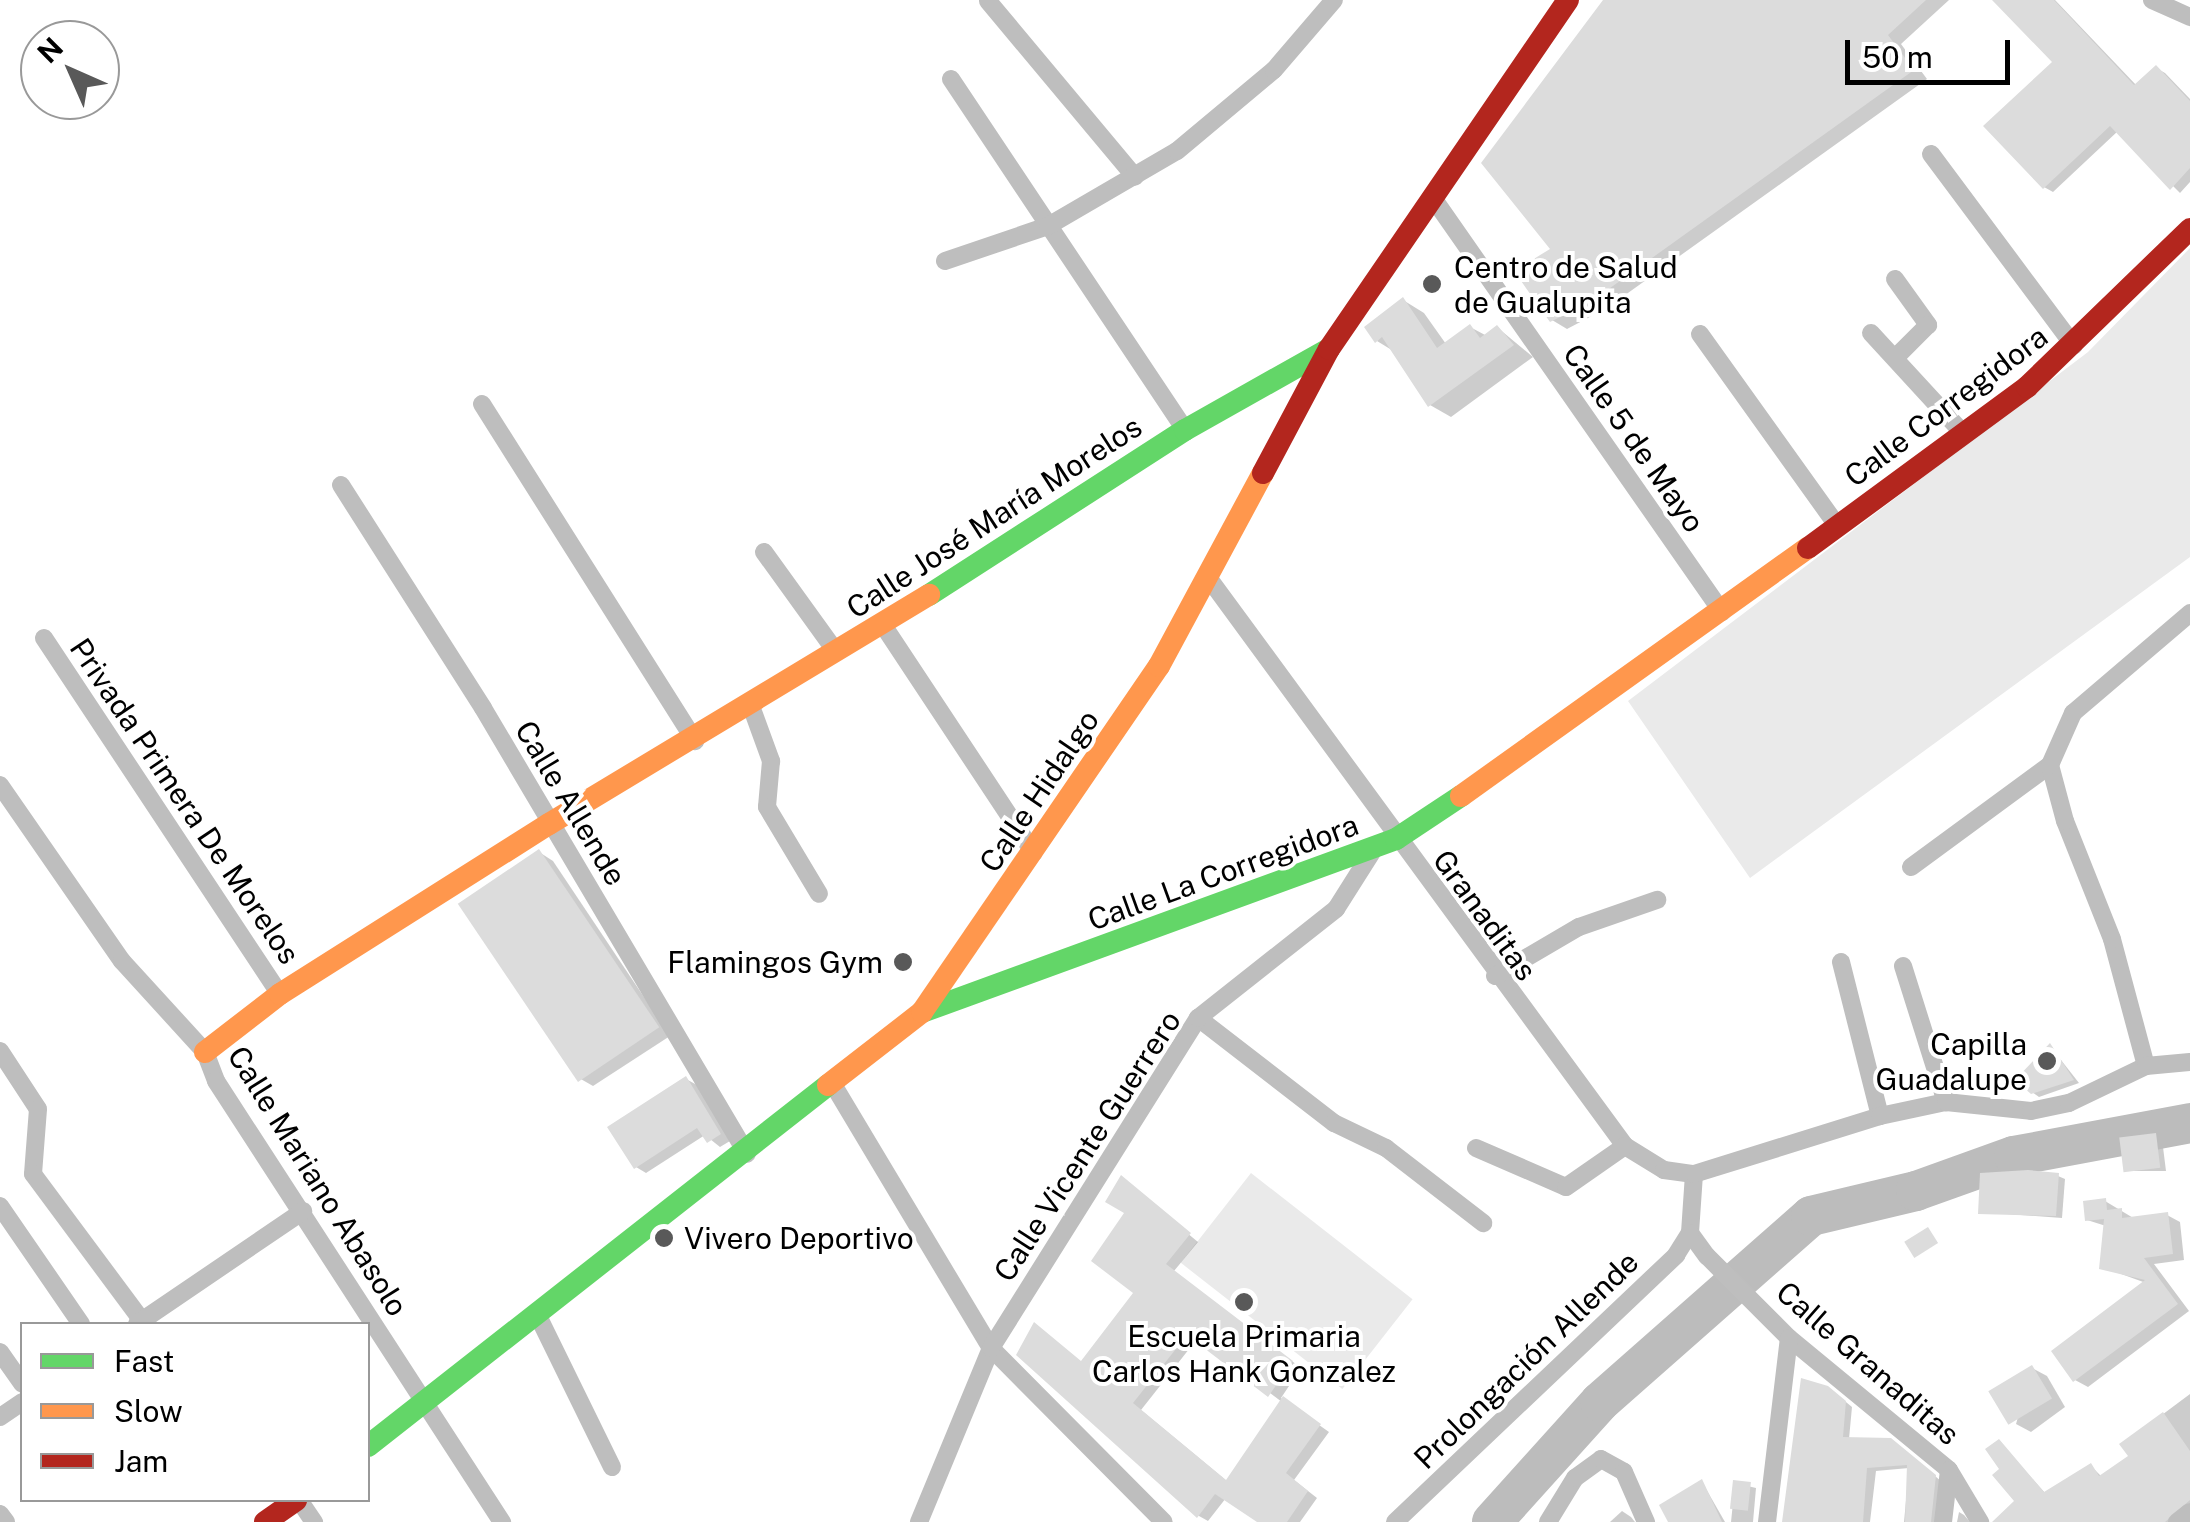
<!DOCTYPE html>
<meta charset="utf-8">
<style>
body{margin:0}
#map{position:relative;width:2190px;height:1522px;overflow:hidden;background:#fff;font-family:"Public Sans",sans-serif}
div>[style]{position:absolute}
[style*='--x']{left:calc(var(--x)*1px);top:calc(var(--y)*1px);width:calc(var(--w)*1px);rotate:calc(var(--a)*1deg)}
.green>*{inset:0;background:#eaeaea;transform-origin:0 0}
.shadow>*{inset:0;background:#0003}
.river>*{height:40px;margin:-20px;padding:0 20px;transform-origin:20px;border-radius:20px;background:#bcbcbc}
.building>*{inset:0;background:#dcdcdc;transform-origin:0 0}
.street>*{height:18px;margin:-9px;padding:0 9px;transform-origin:9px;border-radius:9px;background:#bebebe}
.fast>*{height:22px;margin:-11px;padding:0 11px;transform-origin:11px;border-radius:11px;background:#63d668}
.slow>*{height:22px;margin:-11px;padding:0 11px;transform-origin:11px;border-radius:11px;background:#ff974d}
.jam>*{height:22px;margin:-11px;padding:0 11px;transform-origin:11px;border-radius:11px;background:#b3261e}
.dots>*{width:28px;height:28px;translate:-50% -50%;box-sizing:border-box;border:5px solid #fff;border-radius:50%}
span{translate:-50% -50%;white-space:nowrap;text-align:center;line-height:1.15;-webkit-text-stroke:8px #fff;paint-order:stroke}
.poi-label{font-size:30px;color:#000}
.left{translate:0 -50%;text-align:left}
.right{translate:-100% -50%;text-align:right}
.street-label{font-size:30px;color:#000}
.legend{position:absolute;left:20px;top:1322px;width:350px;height:180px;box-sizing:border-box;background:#fff;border:2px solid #999;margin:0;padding:12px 18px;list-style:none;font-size:30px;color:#000}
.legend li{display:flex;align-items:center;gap:20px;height:50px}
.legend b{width:50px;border:2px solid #999}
.north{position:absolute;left:20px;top:20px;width:100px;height:100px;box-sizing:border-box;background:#fff;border:2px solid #999;border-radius:50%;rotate:315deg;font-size:28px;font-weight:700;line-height:40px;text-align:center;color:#000}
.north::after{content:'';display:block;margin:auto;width:35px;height:45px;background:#595959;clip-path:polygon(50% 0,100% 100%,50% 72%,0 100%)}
.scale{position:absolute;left:1845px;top:40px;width:165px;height:45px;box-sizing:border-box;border:5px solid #000;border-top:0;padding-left:12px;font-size:30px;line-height:35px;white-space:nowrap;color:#000;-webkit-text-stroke:8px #fff;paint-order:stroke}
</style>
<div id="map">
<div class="green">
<div style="clip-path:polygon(2190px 248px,2190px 557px,1750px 878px,1628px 701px,2088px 352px)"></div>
<div style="left:1251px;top:1173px;width:205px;height:114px;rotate:38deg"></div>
</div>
<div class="shadow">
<div style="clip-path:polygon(1606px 0,1949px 0,1901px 44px,1927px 79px,1607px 308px,1567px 329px,1552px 320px,1554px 250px)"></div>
<div style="clip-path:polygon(1996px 0,2055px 0,2137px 86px,2156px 68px,2165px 73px,2190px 99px,2190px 182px,2180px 193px,2118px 131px,2053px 192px,2044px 187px,2056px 62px)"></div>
<div style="clip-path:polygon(1403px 300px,1424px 313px,1446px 344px,1470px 327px,1487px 336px,1498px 328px,1533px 357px,1451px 417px,1430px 405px,1395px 352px,1377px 341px)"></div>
<div style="clip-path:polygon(539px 852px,553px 861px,670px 1036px,593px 1086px,579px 1078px)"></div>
<div style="clip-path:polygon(2050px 1046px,2079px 1083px,2039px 1097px,2032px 1092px)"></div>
<div style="clip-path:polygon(686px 1079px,697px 1085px,730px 1141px,720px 1147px,705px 1135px,646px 1173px,636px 1167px)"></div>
<div style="clip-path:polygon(2155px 1135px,2162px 1139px,2166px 1171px,2125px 1171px)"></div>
<div style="clip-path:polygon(2058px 1176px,2065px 1179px,2062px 1218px,1980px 1212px)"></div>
<div style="clip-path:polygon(evenodd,1129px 1185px,1198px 1242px,1174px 1271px,1301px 1368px,1281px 1398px,1329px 1432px,1294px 1480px,1317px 1498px,1300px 1522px,1261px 1522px,1226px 1498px,1208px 1521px,1199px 1516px,1019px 1355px,1083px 1362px,1137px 1293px,1129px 1185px,1197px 1339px,1282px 1402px,1228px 1482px,1141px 1410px,1197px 1339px)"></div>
<div style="clip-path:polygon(2105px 1201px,2135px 1219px,2167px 1215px,2180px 1222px,2184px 1260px,2154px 1264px,2189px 1311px,2088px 1387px,2075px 1380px,2146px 1283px,2102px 1267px,2106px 1226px,2087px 1220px)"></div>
<div style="clip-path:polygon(2032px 1368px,2047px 1376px,2065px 1407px,2031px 1432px,2016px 1424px)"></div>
<div style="clip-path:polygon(1835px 1393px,1852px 1407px,1849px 1439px,1897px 1445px,1941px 1481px,1940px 1522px,1904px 1522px,1909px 1468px,1876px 1471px,1870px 1522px,1785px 1522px)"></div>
<div style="clip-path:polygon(2190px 1394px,2190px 1507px,2171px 1522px,1997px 1522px,2017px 1501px,1999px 1442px,2046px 1494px,2091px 1466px,2102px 1477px,2132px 1457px,2123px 1444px)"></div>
<div style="clip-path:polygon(1702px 1482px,1725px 1522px,1671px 1522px)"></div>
<div style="clip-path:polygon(1735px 1483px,1756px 1488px,1753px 1522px,1731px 1522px)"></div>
<div style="clip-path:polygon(1622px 1511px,1631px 1517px,1635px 1522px,1610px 1522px)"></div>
<div style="clip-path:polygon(1959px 1512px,1964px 1515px,1970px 1522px,1957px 1522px)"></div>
</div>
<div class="river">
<div style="--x:1492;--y:1522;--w:161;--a:-48"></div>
<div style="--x:1600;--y:1402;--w:281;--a:-41.4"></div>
<div style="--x:1811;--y:1216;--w:108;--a:-13.4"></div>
<div style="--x:1916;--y:1191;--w:104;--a:-19.7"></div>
<div style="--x:2014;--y:1156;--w:179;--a:-10.6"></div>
</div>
<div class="building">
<div style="clip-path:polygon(1603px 0,1926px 0,1888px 35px,1914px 70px,1592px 301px,1550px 322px,1514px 271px,1550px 249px,1481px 163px)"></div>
<div style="clip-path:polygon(1992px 0,2054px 0,2134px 85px,2156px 65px,2190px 101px,2190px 168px,2170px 190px,2110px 126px,2043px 189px,1983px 126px,2052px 62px)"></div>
<div style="clip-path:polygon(1403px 297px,1437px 348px,1470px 324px,1480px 338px,1497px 325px,1514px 345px,1428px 407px,1382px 337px,1375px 343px,1364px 327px)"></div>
<div style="left:539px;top:849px;width:215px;height:98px;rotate:56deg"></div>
<div style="clip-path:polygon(2050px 1043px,2074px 1080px,2031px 1094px,2015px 1080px)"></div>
<div style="clip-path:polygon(686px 1076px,721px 1134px,707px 1143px,697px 1128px,634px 1169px,607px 1127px)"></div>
<div style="left:2156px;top:1133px;width:35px;height:37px;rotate:83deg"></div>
<div style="clip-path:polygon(2028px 1170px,2059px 1173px,2056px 1216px,1978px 1214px,1980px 1173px)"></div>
<div style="clip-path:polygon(1121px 1175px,1191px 1233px,1166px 1264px,1293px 1361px,1268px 1397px,1187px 1335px,1133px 1403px,1226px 1480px,1283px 1396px,1321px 1424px,1286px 1473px,1308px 1491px,1287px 1522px,1257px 1522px,1215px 1494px,1197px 1518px,1016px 1355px,1034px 1322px,1081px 1361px,1133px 1293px,1091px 1261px,1124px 1213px,1105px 1202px)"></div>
<div style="clip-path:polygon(2106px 1198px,2107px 1210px,2122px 1208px,2122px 1218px,2168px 1212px,2173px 1254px,2144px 1258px,2178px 1304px,2073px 1382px,2051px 1351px,2145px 1280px,2099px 1269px,2104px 1219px,2085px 1221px,2083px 1201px)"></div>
<div style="left:1928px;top:1227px;width:19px;height:28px;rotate:58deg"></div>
<div style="left:2032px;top:1365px;width:39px;height:51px;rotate:59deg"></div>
<div style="clip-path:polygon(1801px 1378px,1828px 1386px,1846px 1401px,1843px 1437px,1891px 1438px,1936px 1475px,1931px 1522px,1905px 1522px,1907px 1465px,1867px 1468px,1863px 1522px,1782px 1522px)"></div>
<div style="clip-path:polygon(2163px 1412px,2190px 1451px,2190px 1500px,2165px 1522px,1992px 1522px,2014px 1501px,1992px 1475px,1999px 1469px,1985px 1449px,1999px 1439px,2044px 1492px,2091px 1463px,2099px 1476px,2128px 1456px,2119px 1444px)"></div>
<div style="clip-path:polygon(1702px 1479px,1722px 1522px,1668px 1522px,1659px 1505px)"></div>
<div style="left:1733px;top:1480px;width:18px;height:29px;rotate:6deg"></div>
</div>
<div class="street">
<div style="--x:2152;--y:0;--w:42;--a:24.1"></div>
<div style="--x:988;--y:1;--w:229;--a:50.1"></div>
<div style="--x:951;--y:79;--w:422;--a:56.3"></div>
<div style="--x:1931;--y:154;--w:239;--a:53.3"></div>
<div style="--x:1433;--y:198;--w:505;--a:55.08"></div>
<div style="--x:945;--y:261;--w:109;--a:-18.8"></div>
<div style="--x:1048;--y:226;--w:149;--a:-30.2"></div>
<div style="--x:1177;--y:151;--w:126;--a:-39.9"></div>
<div style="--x:1274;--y:70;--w:92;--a:-49.4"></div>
<div style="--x:1895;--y:279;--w:57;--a:54.3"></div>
<div style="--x:1928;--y:325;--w:44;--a:135"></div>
<div style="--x:1871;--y:333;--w:136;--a:47.4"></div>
<div style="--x:1700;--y:334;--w:237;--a:54.4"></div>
<div style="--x:482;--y:404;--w:399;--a:57.7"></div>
<div style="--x:341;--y:485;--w:264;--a:57.5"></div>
<div style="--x:483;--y:708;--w:518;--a:59.38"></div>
<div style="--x:764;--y:552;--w:123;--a:54.2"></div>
<div style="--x:1210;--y:580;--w:702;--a:53.75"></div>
<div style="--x:1625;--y:1146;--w:46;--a:31.6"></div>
<div style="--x:1664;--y:1170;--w:30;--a:8"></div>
<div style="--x:1694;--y:1174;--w:59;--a:93.9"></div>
<div style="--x:1690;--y:1233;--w:29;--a:54"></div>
<div style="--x:1707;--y:1256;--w:116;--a:45"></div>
<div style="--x:1789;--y:1338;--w:207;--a:39.5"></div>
<div style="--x:1949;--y:1470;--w:61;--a:59.2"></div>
<div style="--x:883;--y:625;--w:273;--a:56.5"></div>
<div style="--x:44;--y:638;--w:427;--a:56.5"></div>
<div style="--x:751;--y:706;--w:59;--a:70"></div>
<div style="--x:771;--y:761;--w:46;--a:95"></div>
<div style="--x:767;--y:807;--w:101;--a:59.1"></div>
<div style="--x:0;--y:785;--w:214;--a:55.3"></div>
<div style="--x:122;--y:961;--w:123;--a:47.6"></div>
<div style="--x:205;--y:1052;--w:31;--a:69"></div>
<div style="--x:216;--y:1081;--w:526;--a:57.04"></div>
<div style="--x:1911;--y:867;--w:172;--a:-36.3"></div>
<div style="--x:1841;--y:962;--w:159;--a:75.8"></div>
<div style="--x:1903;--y:966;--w:143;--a:72.5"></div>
<div style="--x:1495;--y:976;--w:97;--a:-30.3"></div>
<div style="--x:1579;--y:927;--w:83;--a:-19.1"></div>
<div style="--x:1198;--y:1018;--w:172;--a:37.7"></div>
<div style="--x:1334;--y:1123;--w:58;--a:25.7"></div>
<div style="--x:1386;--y:1148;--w:123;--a:37.7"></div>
<div style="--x:0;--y:1051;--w:69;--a:56.8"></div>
<div style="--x:38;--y:1109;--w:65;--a:94.4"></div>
<div style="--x:33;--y:1174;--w:183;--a:53.4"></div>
<div style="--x:2146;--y:1066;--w:131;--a:-105"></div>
<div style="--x:2112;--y:939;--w:127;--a:-111.7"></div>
<div style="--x:2065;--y:821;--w:58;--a:-105"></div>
<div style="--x:2050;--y:765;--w:57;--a:-66.1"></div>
<div style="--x:2073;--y:713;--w:154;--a:-40.5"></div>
<div style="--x:834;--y:1086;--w:305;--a:59.1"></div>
<div style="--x:991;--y:1348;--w:245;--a:45.2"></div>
<div style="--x:1476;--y:1148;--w:98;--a:23.4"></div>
<div style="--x:1566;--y:1187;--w:72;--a:-34.8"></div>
<div style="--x:1694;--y:1174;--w:195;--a:-17.3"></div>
<div style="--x:1880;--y:1116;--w:67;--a:-12"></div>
<div style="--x:1946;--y:1102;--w:85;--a:6"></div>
<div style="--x:2031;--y:1111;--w:39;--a:-12"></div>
<div style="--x:2069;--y:1103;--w:85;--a:-25.7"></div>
<div style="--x:2146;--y:1066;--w:44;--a:-5.2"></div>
<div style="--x:0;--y:1206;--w:143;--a:55.5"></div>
<div style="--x:539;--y:1318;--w:166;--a:63.9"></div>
<div style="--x:137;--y:1324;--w:201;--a:-34.2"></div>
<div style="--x:0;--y:1352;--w:39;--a:55"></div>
<div style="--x:0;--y:1417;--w:27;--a:-34"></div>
<div style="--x:299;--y:1500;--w:27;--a:56"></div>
<div style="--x:0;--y:1514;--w:10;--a:53"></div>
<div style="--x:919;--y:1522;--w:188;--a:-67.5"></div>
<div style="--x:991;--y:1348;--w:390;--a:-57.9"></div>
<div style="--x:1198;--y:1018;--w:176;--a:-38.3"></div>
<div style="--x:1336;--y:909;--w:67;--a:-57.7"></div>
<div style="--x:1395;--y:1522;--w:388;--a:-43.5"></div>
<div style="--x:1676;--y:1255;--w:26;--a:-58"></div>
<div style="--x:1548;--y:1522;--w:52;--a:-58.5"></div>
<div style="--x:1575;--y:1478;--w:32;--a:-36"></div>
<div style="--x:1601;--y:1459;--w:26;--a:29"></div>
<div style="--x:1624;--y:1472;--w:55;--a:66.3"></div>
<div style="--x:1767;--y:1522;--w:185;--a:-83.2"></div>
<div style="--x:1943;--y:1522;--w:52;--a:-83.4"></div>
<div style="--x:2177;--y:1522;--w:16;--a:-38"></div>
</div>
<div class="fast">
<div style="--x:929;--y:595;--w:305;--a:-32.8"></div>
<div style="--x:1185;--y:430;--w:165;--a:-29.4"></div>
<div style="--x:922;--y:1012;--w:505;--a:-20.05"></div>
<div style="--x:1396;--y:839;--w:78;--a:-33.5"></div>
<div style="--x:368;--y:1446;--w:585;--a:-38.12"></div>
</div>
<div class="slow">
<div style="--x:1461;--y:796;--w:427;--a:-35.6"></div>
<div style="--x:205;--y:1052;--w:95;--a:-37.7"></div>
<div style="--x:280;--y:994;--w:318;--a:-32.3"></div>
<div style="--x:549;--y:824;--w:444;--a:-31.1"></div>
<div style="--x:828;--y:1085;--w:119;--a:-37.8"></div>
<div style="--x:922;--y:1012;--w:419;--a:-55.6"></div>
<div style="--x:1159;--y:666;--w:219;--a:-61.7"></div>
</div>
<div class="jam">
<div style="--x:1263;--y:473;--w:140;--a:-62"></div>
<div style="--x:1329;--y:349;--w:423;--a:-55.6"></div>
<div style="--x:1808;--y:548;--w:272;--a:-36.3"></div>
<div style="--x:2027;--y:387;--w:227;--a:-44.1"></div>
<div style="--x:265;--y:1522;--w:38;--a:-35"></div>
</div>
<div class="dots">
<div style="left:1432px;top:284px;background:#595959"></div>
<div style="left:903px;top:962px;background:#595959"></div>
<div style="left:2047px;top:1061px;background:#595959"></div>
<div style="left:664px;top:1238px;background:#595959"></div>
<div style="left:1244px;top:1302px;background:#595959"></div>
</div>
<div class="poi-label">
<span class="left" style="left:1454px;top:284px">Centro de Salud<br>de Gualupita</span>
<span class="right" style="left:883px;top:962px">Flamingos Gym</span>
<span class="right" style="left:2027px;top:1061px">Capilla<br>Guadalupe</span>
<span class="left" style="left:684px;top:1238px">Vivero Deportivo</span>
<span style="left:1244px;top:1353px">Escuela Primaria<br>Carlos Hank Gonzalez</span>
</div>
<div class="street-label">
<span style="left:1946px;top:406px;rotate:-37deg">Calle Corregidora</span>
<span style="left:1634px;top:438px;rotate:55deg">Calle 5 de Mayo</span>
<span style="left:994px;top:517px;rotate:-33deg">Calle José María Morelos</span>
<span style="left:1039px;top:791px;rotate:-56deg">Calle Hidalgo</span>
<span style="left:185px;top:801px;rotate:56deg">Privada Primera De Morelos</span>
<span style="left:571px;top:803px;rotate:59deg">Calle Allende</span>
<span style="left:1223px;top:872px;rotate:-20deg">Calle La Corregidora</span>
<span style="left:1485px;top:915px;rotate:54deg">Granaditas</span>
<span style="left:1087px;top:1146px;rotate:-57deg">Calle Vicente Guerrero</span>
<span style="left:318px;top:1181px;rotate:58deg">Calle Mariano Abasolo</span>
<span style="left:1526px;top:1360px;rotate:-44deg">Prolongación Allende</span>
<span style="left:1868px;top:1363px;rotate:41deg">Calle Granaditas</span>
</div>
<ul class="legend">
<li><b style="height:12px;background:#63d668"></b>Fast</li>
<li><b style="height:12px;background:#ff974d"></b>Slow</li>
<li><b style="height:12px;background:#b3261e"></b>Jam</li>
</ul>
<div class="north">N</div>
<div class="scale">50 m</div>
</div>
